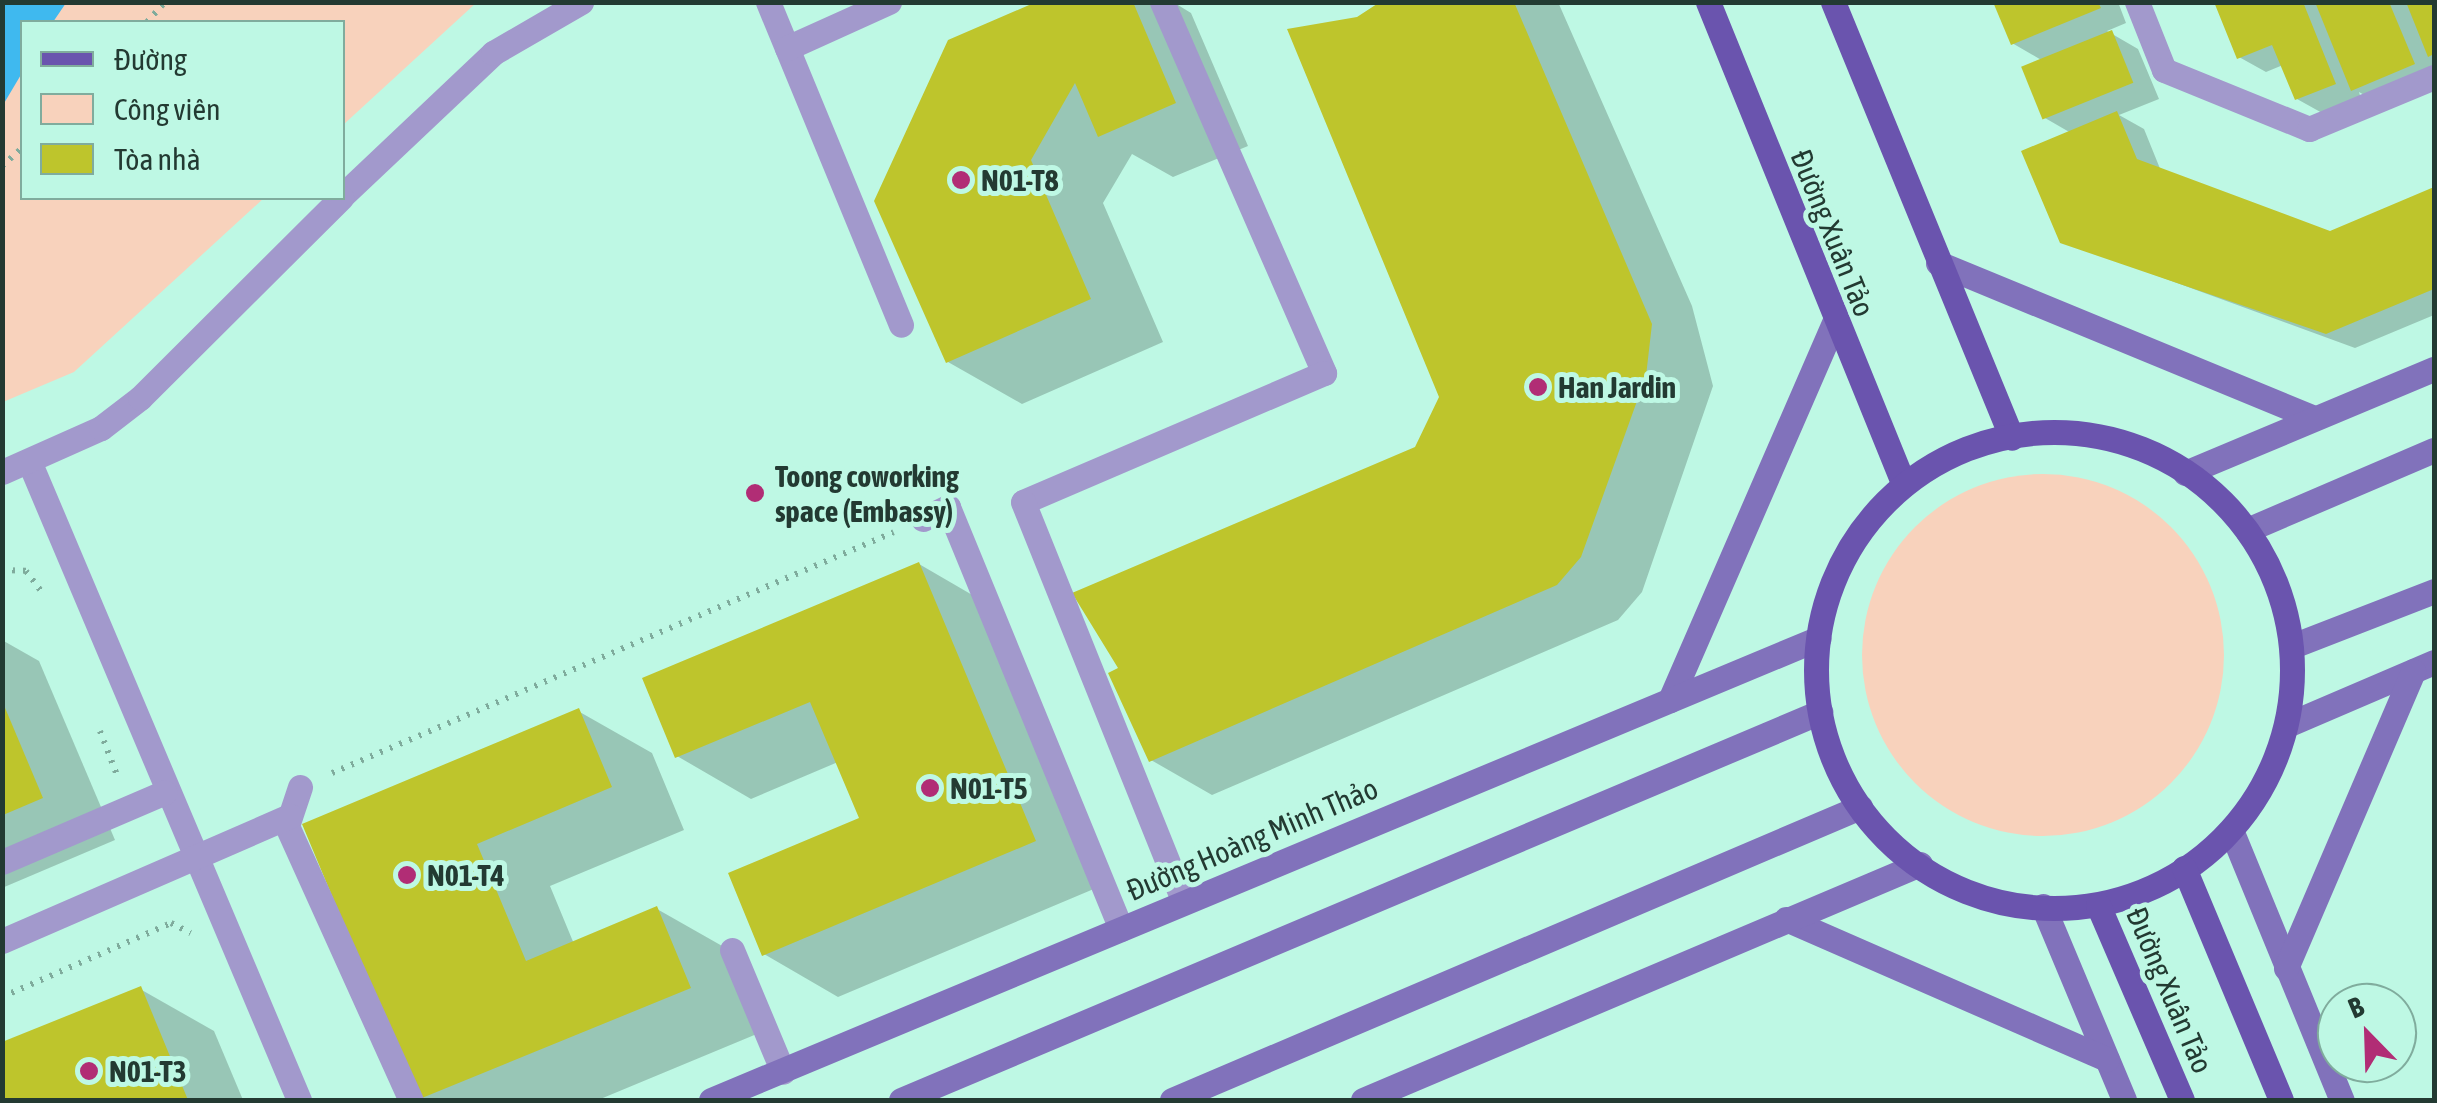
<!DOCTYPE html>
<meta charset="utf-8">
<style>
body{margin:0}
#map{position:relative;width:2437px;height:1103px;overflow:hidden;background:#bef8e4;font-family:"Asap Condensed",sans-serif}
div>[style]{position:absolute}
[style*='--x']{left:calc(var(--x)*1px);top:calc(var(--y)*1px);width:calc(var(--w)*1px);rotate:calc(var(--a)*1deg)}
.green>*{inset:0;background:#f8d2bc}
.round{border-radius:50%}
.water>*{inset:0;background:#3fb9ef}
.shadow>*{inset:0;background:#0003}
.building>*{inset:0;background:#bec52c;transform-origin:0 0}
.path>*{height:6px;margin-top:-3px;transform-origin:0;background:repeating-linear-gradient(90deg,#7fab9c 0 2.5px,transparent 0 10.5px)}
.lane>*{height:25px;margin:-12.5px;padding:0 12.5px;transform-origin:12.5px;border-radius:12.5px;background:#a299cc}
.street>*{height:25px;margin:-12.5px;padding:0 12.5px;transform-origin:12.5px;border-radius:12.5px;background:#a299cc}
.secondary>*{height:25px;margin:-12.5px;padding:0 12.5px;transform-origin:12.5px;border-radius:12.5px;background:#8172bb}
.primary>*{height:25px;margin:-12.5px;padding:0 12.5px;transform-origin:12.5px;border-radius:12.5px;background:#6a54ae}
.primary>.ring{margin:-12.5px;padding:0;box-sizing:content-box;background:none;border:25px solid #6a54ae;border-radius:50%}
.dots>*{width:28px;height:28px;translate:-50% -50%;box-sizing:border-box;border:5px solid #bef8e4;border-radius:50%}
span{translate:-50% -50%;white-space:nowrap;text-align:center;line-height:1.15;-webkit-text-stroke:10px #bef8e4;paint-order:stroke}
.poi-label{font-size:30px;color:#233a32;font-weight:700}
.left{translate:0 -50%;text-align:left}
.street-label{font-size:30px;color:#233a32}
.frame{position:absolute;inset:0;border:5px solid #233a32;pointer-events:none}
.legend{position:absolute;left:20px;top:20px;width:325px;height:180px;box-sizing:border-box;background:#bef8e4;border:2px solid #80ac9d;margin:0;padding:12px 18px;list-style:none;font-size:30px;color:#233a32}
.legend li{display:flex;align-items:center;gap:20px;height:50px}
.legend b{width:50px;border:2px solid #80ac9d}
.north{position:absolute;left:2317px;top:983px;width:100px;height:100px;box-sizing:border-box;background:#bef8e4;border:2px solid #80ac9d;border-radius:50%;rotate:337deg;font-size:28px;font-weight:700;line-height:40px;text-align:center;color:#233a32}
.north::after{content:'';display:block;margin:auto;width:35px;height:45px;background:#b12d75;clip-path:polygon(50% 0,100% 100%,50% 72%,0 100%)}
</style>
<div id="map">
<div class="green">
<div style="clip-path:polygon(3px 3px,476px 3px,343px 125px,342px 22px,22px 22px,22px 198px,264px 198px,74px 372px,3px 402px)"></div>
<div class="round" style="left:1862px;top:474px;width:362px;height:362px"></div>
</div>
<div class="water">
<div style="clip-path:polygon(3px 2px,66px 3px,53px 22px,22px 22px,22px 73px,3px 105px)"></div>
</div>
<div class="shadow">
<div style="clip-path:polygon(1043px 2px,1173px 2px,1191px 13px,1248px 146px,1173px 177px,1132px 154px,1103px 203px,1163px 342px,1022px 404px,948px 362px)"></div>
<div style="clip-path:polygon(1384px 2px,1558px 2px,1692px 306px,1713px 386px,1642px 592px,1618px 620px,1212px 795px,1151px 760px,1417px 449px,1442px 397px,1358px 19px)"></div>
<div style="clip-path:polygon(1996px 2px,2118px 2px,2126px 23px,2107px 31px,2138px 49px,2159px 99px,2119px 115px,2144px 129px,2161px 171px,2330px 234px,2434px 190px,2434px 315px,2355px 348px,2062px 241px,2071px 133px,2045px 118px,2043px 61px,2012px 43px)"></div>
<div style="clip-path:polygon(2217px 2px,2434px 2px,2434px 65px,2380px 104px,2359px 92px,2361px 99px,2324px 114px,2297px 99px,2283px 65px,2266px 72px,2239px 57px)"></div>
<div style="clip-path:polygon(919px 564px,993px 607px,1108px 883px,838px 997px,764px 954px,862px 820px,838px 762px,751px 799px,677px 756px)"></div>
<div style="clip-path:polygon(2px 640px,39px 661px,115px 840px,2px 888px)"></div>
<div style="clip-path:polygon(578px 711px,652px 753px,684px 830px,550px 886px,574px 944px,657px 909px,731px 951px,764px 1031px,598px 1100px,420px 1100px,305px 825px)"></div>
<div style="clip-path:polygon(140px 989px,214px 1031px,243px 1100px,2px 1100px,2px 1045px)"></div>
</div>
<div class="building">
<div style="clip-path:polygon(1036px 2px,1133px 2px,1176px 103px,1098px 137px,1075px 83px,1031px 160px,1091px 299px,946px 363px,874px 201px,948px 40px)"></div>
<div style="clip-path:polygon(1380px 2px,1514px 2px,1652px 324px,1646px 376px,1581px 557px,1557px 585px,1149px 762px,1108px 673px,1118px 668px,1072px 593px,1415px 447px,1439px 397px,1287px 29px,1357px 17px)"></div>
<div style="clip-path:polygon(1993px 2px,2098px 2px,2101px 8px,2011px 45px)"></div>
<div style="clip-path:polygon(2214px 2px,2303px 2px,2336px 84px,2295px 100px,2272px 45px,2237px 59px)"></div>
<div style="clip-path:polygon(2315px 2px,2389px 2px,2415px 64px,2351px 91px)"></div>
<div style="clip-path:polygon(2406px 2px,2434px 2px,2434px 54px,2428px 57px)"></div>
<div style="left:2112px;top:30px;width:57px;height:98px;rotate:68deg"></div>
<div style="clip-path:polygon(2117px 111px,2137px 159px,2330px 231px,2434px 187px,2434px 289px,2326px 334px,2060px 243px,2021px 151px)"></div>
<div style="clip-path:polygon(919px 562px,1036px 841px,762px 956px,728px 873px,859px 818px,810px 702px,675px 758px,642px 678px)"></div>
<div style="clip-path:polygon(3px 703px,43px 798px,3px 815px)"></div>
<div style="clip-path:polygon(579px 708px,612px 787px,477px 844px,526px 961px,657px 906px,691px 988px,417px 1100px,302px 824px)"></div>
<div style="clip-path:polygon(141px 986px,188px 1100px,2px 1100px,2px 1042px)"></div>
</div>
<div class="path">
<div style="--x:147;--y:22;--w:27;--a:-48"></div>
<div style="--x:2;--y:166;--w:27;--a:-42"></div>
<div style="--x:2;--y:570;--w:24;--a:2"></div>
<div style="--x:26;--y:571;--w:25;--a:53"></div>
<div style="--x:100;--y:731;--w:47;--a:68.9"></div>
<div style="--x:332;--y:773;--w:611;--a:-23.21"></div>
<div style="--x:2;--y:997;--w:184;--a:-23.6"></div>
<div style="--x:171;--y:923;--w:22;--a:27"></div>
</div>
<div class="lane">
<div style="--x:768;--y:2;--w:349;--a:67.6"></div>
<div style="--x:1162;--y:2;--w:405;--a:66.4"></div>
<div style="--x:1324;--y:373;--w:327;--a:156.8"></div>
<div style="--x:1023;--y:502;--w:431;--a:68.1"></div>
<div style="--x:787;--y:48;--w:112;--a:-24.3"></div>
<div style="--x:29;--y:461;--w:694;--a:67.09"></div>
<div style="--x:923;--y:519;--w:28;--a:-26"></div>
<div style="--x:948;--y:507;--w:456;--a:67.7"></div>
<div style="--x:300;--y:787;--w:41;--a:108.4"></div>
<div style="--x:287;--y:826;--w:301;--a:65.7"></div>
<div style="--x:2;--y:941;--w:314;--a:-23.5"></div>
<div style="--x:732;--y:950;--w:132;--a:67.3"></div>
</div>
<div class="street">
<div style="--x:2137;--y:2;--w:73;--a:68.3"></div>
<div style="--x:2164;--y:70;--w:157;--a:22.1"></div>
<div style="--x:2309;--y:129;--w:135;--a:-22.6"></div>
<div style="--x:342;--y:196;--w:208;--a:-43.4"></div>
<div style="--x:493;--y:53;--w:102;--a:-30.1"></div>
<div style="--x:2;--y:472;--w:108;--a:-24"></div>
<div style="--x:101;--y:428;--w:49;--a:-37.6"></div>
<div style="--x:140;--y:398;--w:284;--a:-44.9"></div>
<div style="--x:2;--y:862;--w:177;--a:-23.2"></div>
</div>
<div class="secondary">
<div style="--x:1938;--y:263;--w:407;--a:22.4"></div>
<div style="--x:2185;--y:473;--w:270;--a:-22.7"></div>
<div style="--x:2247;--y:530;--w:203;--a:-23.2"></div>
<div style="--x:2295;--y:645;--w:149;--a:-21.2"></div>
<div style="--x:1670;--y:700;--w:411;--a:-66.5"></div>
<div style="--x:2287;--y:725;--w:160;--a:-23.2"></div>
<div style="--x:2231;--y:830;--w:292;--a:67.7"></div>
<div style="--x:2043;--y:906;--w:210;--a:67.3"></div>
<div style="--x:1786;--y:919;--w:350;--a:23.6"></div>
<div style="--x:2286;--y:968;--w:323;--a:-66.8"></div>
<div style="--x:711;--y:1100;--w:1200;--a:-22.63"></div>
<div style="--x:901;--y:1100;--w:998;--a:-22.89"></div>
<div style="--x:1172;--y:1100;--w:748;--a:-23.07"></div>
<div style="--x:1363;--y:1100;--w:605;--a:-22.96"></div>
</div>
<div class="primary">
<div style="--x:1708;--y:2;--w:521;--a:67.91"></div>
<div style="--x:1833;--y:2;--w:471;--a:67.7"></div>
<div class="ring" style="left:1816px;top:432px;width:451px;height:451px"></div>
<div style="--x:2184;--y:868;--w:251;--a:67.3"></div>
<div style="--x:2098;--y:905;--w:212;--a:66.7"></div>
</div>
<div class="dots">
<div style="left:961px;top:180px;background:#b12d75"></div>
<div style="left:1538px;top:387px;background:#b12d75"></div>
<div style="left:755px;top:493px;background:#b12d75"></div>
<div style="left:930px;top:788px;background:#b12d75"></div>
<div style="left:407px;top:875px;background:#b12d75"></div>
<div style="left:89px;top:1071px;background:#b12d75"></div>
</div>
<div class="poi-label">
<span class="left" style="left:981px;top:180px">N01-T8</span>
<span class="left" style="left:1558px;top:387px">Han Jardin</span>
<span class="left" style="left:775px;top:493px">Toong coworking<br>space (Embassy)</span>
<span class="left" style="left:950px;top:788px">N01-T5</span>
<span class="left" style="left:427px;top:875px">N01-T4</span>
<span class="left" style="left:109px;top:1071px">N01-T3</span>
</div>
<div class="street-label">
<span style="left:1833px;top:233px;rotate:68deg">Đường Xuân Tảo</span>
<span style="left:1252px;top:839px;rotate:-23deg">Đường Hoàng Minh Thảo</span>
<span style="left:2170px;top:990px;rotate:67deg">Đường Xuân Tảo</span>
</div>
<div class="frame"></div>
<ul class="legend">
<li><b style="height:12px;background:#6a54ae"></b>Đường</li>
<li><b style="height:28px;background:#f8d2bc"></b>Công viên</li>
<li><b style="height:28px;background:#bec52c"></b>Tòa nhà</li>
</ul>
<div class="north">B</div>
</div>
